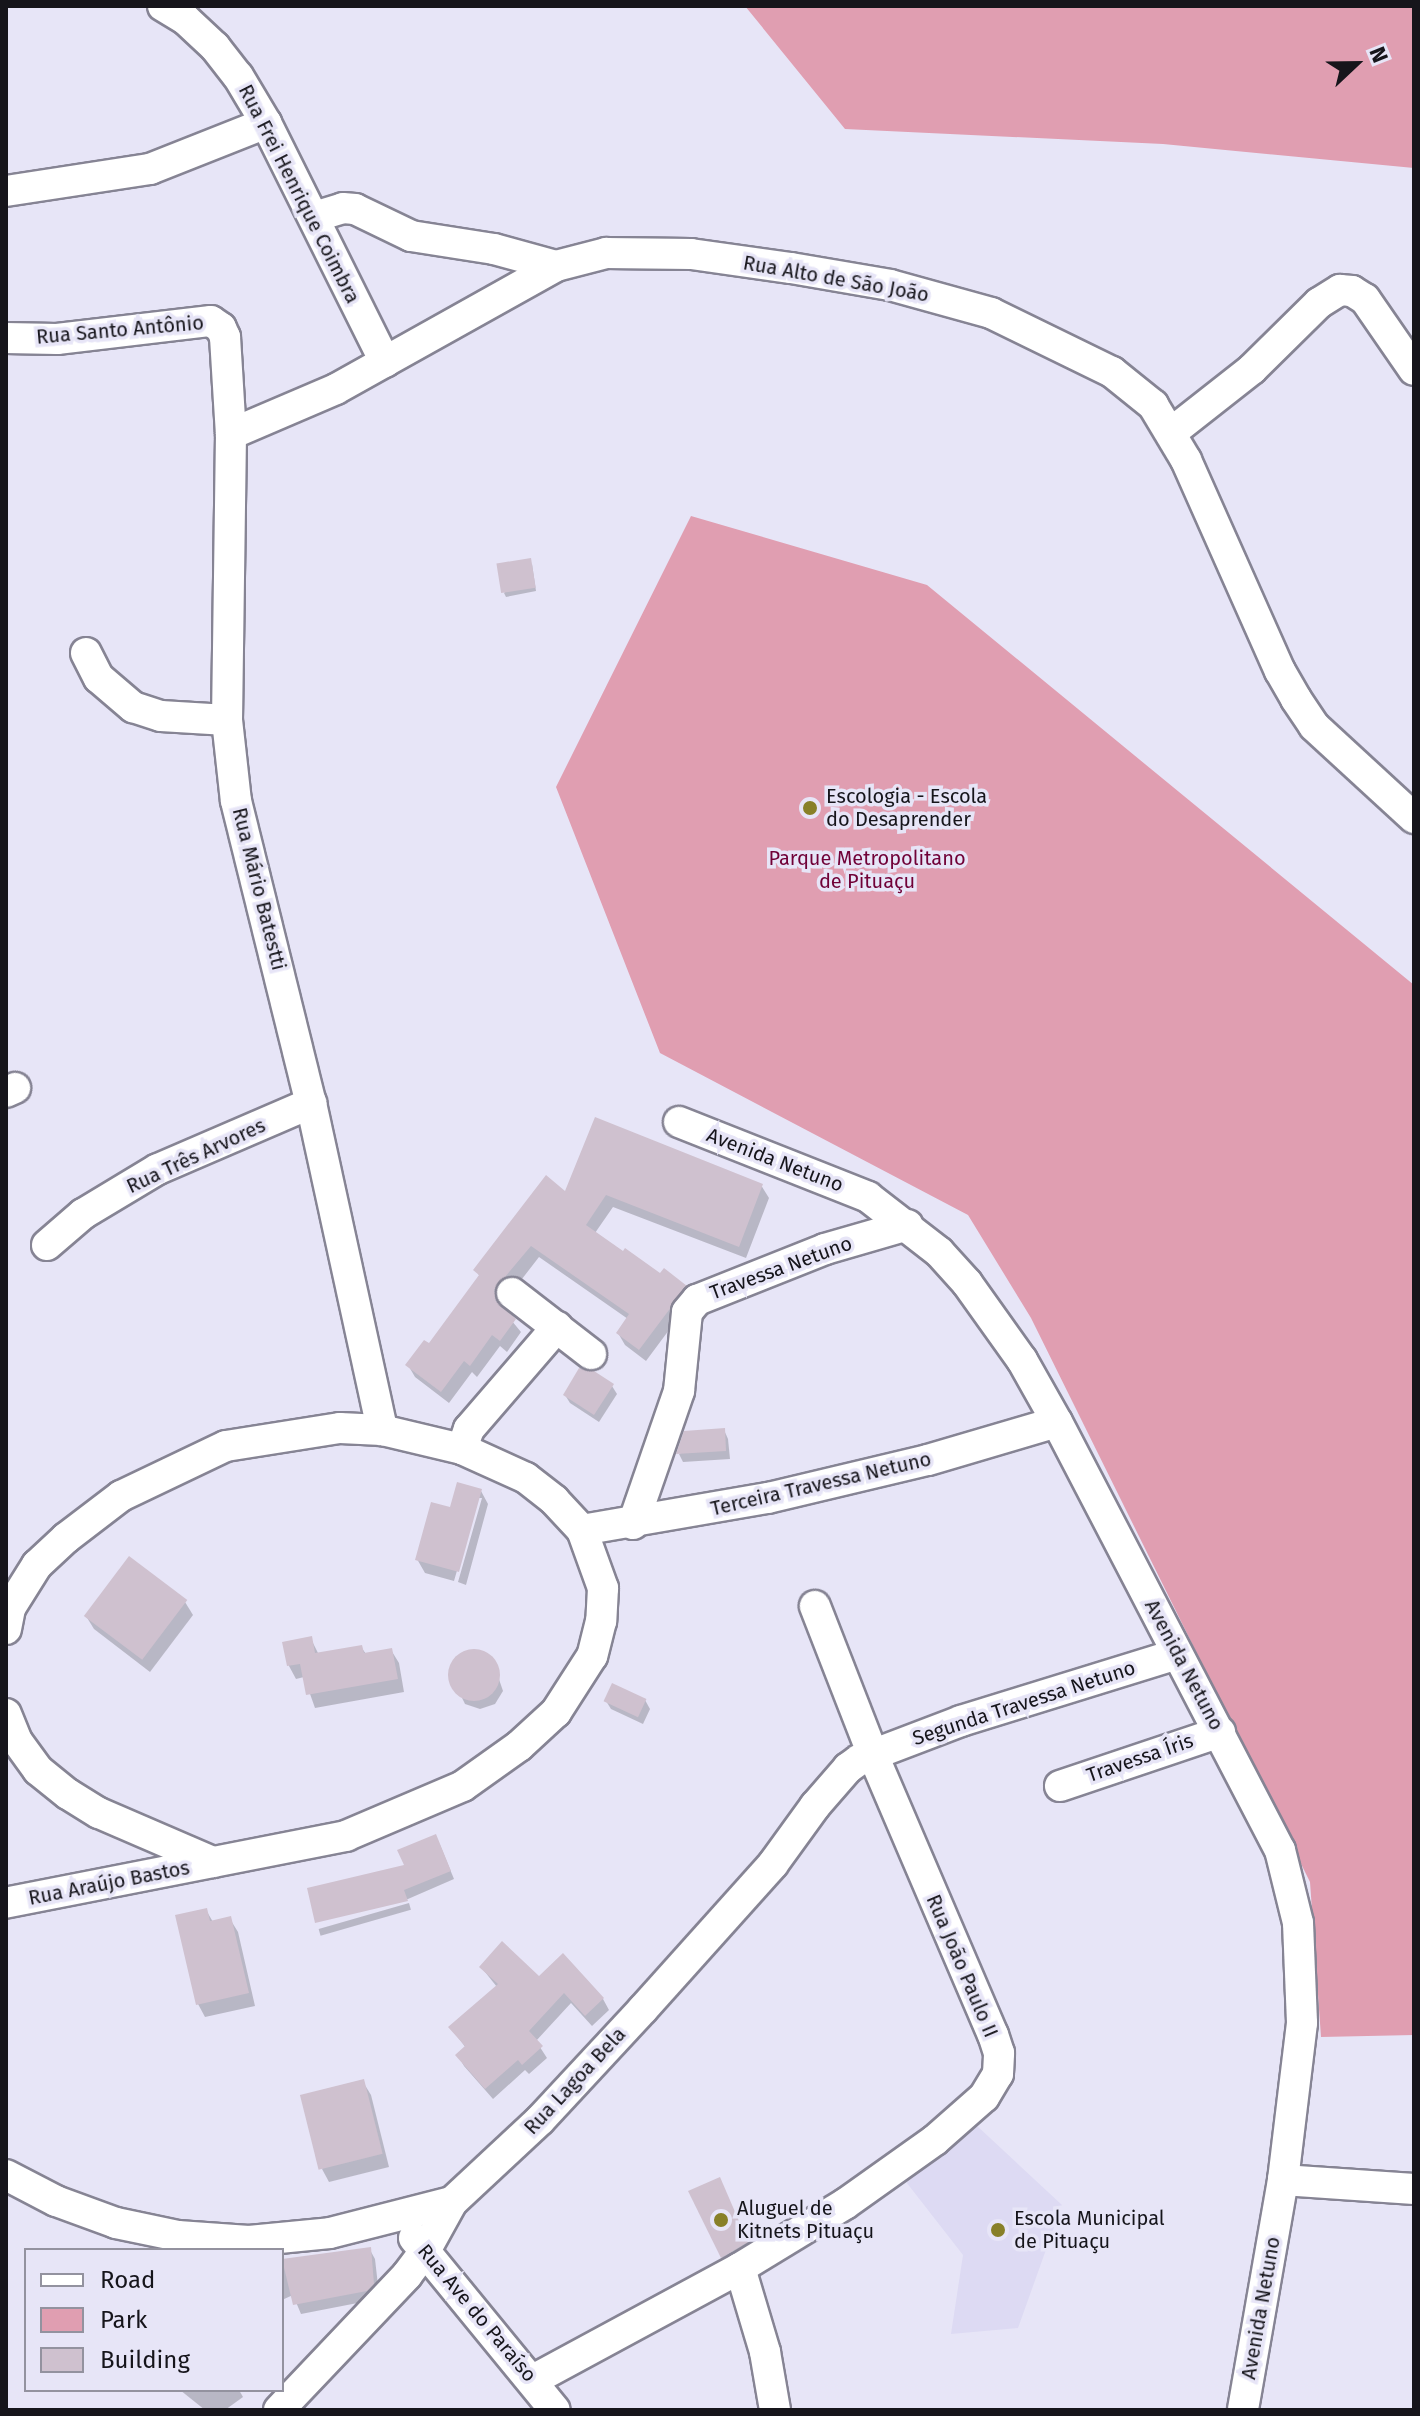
<!DOCTYPE html>
<meta charset="utf-8">
<style>
body{margin:0}
#map{position:relative;width:1420px;height:2416px;overflow:hidden;background:#e7e5f7;font-family:"Fira Sans",sans-serif}
div>[style]{position:absolute}
[style*='--x']{left:calc(var(--x)*1px);top:calc(var(--y)*1px);width:calc(var(--w)*1px);rotate:calc(var(--a)*1deg)}
.built>*{inset:0;background:#dddaf3}
.green>*{inset:0;background:#e09eb1}
.shadow>*{inset:0;background:#0003;transform-origin:0 0}
.building>*{inset:0;background:#cfc1cf;transform-origin:0 0}
.round{border-radius:50%}
.roads{filter:drop-shadow(2px 0 #868494) drop-shadow(-2px 0 #868494) drop-shadow(0 2px #868494) drop-shadow(0 -2px #868494)}
.minor>*{height:30px;margin:-15px;padding:0 15px;transform-origin:15px;border-radius:15px;background:#fff}
.dots>*{width:22px;height:22px;translate:-50% -50%;box-sizing:border-box;border:4px solid #e7e5f7;border-radius:50%}
span{translate:-50% -50%;white-space:nowrap;text-align:center;line-height:1.15;-webkit-text-stroke:7px #e7e5f7;paint-order:stroke}
.street-label{font-size:20px;color:#16151b}
.poi-label{font-size:20px;color:#16151b}
.left{translate:0 -50%;text-align:left}
.park-label{font-size:20px;color:#700137}
.frame{position:absolute;inset:0;border:8px solid #16151b;pointer-events:none}
.legend{position:absolute;left:24px;top:2248px;width:260px;height:144px;box-sizing:border-box;background:#e7e5f7;border:2px solid #93929f;margin:0;padding:10px 14px;list-style:none;font-size:24px;color:#16151b}
.legend li{display:flex;align-items:center;gap:16px;height:40px}
.legend b{width:40px;border:2px solid #93929f}
.north{position:absolute;left:1316px;top:24px;width:80px;height:80px;-webkit-text-stroke:6px #e7e5f7;paint-order:stroke;rotate:68deg;font-size:22px;font-weight:700;line-height:32px;text-align:center;color:#16151b}
.north::after{content:'';display:block;margin:auto;width:28px;height:36px;background:#16151b;clip-path:polygon(50% 0,100% 100%,50% 72%,0 100%)}
</style>
<div id="map">
<div class="built">
<div style="clip-path:polygon(975px 2124px,1062px 2205px,1018px 2328px,951px 2334px,963px 2255px,903px 2178px)"></div>
</div>
<div class="green">
<div style="clip-path:polygon(745px 6px,1414px 6px,1414px 168px,1163px 144px,845px 129px)"></div>
<div style="clip-path:polygon(691px 516px,927px 585px,1414px 985px,1414px 2035px,1321px 2037px,1310px 1882px,1031px 1318px,968px 1215px,660px 1053px,556px 787px)"></div>
</div>
<div class="shadow">
<div style="clip-path:polygon(532px 564px,536px 591px,506px 597px,504px 593px)"></div>
<div style="clip-path:polygon(761px 1185px,769px 1198px,746px 1258px,613px 1207px,595px 1233px,660px 1276px,685px 1287px,692px 1299px,646px 1361px,625px 1345px,618px 1333px,628px 1319px,539px 1257px,515px 1288px,503px 1295px,502px 1309px,521px 1332px,507px 1352px,500px 1346px,477px 1377px,472px 1372px,449px 1403px,415px 1377px,408px 1365px,429px 1346px,480px 1277px,476px 1270px,566px 1194px)"></div>
<div style="clip-path:polygon(612px 1386px,617px 1394px,599px 1422px,570px 1403px,565px 1395px)"></div>
<div style="clip-path:polygon(724px 1430px,728px 1439px,730px 1459px,683px 1462px,679px 1454px)"></div>
<div style="clip-path:polygon(481px 1491px,488px 1504px,466px 1585px,458px 1582px,482px 1498px,478px 1498px,454px 1581px,425px 1573px,417px 1559px,451px 1509px)"></div>
<div style="clip-path:polygon(185px 1602px,193px 1615px,150px 1672px,94px 1629px,86px 1616px)"></div>
<div style="clip-path:polygon(311px 1639px,319px 1655px,361px 1647px,366px 1654px,391px 1650px,399px 1663px,404px 1692px,315px 1708px,304px 1677px,296px 1679px,289px 1666px,285px 1643px)"></div>
<div style="clip-path:polygon(470px 1651px,492px 1659px,503px 1691px,495px 1704px,480px 1709px,465px 1704px,450px 1673px,456px 1659px)"></div>
<div style="clip-path:polygon(645px 1700px,650px 1709px,643px 1724px,611px 1709px,606px 1701px)"></div>
<div style="clip-path:polygon(440px 1845px,454px 1879px,408px 1899px,316px 1921px)"></div>
<div style="left:409px;top:1903px;width:7px;height:94px;rotate:74deg"></div>
<div style="clip-path:polygon(206px 1910px,213px 1922px,230px 1919px,238px 1932px,255px 2006px,205px 2017px,198px 2004px)"></div>
<div style="clip-path:polygon(481px 1967px,539px 1979px,603px 1999px,609px 2010px,592px 2026px,571px 2003px,536px 2041px,547px 2058px,529px 2074px,525px 2070px,493px 2099px,464px 2066px,458px 2055px,466px 2048px,451px 2028px,497px 1987px)"></div>
<div style="clip-path:polygon(363px 2082px,371px 2095px,389px 2167px,329px 2182px,322px 2169px)"></div>
<div style="clip-path:polygon(723px 2188px,752px 2251px,727px 2265px,722px 2257px)"></div>
<div style="clip-path:polygon(370px 2250px,375px 2259px,379px 2294px,373px 2300px,301px 2314px,293px 2295px,282px 2300px,282px 2261px)"></div>
<div style="clip-path:polygon(180px 2390px,239px 2390px,243px 2397px,225px 2410px,205px 2410px)"></div>
</div>
<div class="building">
<div style="left:531px;top:558px;width:30px;height:35px;rotate:81deg"></div>
<div style="clip-path:polygon(595px 1117px,763px 1184px,739px 1247px,606px 1195px,586px 1225px,623px 1251px,625px 1248px,660px 1273px,664px 1268px,687px 1286px,639px 1350px,616px 1333px,629px 1314px,531px 1246px,494px 1290px,496px 1301px,516px 1319px,500px 1341px,492px 1335px,470px 1366px,464px 1361px,441px 1392px,405px 1365px,424px 1340px,429px 1343px,479px 1275px,473px 1270px,546px 1175px,565px 1191px)"></div>
<div style="clip-path:polygon(579px 1368px,594px 1371px,614px 1384px,594px 1415px,563px 1395px)"></div>
<div style="clip-path:polygon(725px 1428px,726px 1451px,676px 1454px,684px 1431px)"></div>
<div style="clip-path:polygon(457px 1482px,482px 1489px,459px 1572px,415px 1560px,431px 1502px,450px 1507px)"></div>
<div style="left:129px;top:1556px;width:73px;height:75px;rotate:37deg"></div>
<div style="clip-path:polygon(312px 1636px,315px 1653px,362px 1645px,364px 1653px,392px 1648px,398px 1679px,306px 1695px,300px 1664px,287px 1666px,282px 1642px)"></div>
<div class="round" style="left:448px;top:1649px;width:52px;height:52px"></div>
<div style="left:612px;top:1683px;width:38px;height:20px;rotate:25deg"></div>
<div style="clip-path:polygon(436px 1834px,451px 1871px,404px 1890px,408px 1901px,315px 1923px,307px 1888px,404px 1865px,397px 1850px)"></div>
<div style="clip-path:polygon(207px 1908px,210px 1921px,231px 1916px,249px 1993px,196px 2005px,175px 1915px)"></div>
<div style="clip-path:polygon(502px 1941px,539px 1976px,563px 1953px,604px 1998px,585px 2016px,564px 1993px,529px 2031px,543px 2046px,522px 2065px,518px 2060px,485px 2089px,455px 2055px,465px 2046px,448px 2027px,498px 1984px,479px 1967px)"></div>
<div style="left:364px;top:2079px;width:77px;height:66px;rotate:76deg"></div>
<div style="clip-path:polygon(720px 2177px,748px 2242px,721px 2258px,688px 2191px)"></div>
<div style="clip-path:polygon(371px 2247px,374px 2284px,367px 2291px,293px 2305px,282px 2259px)"></div>
</div>
<div class="roads">
<div class="minor">
<div style="--x:163;--y:6;--w:26;--a:31"></div>
<div style="--x:185;--y:19;--w:41;--a:43"></div>
<div style="--x:215;--y:47;--w:37;--a:52"></div>
<div style="--x:238;--y:76;--w:55;--a:59.2"></div>
<div style="--x:266;--y:123;--w:267;--a:63.5"></div>
<div style="--x:6;--y:191;--w:146;--a:-8.7"></div>
<div style="--x:150;--y:169;--w:125;--a:-21.6"></div>
<div style="--x:314;--y:217;--w:30;--a:-17"></div>
<div style="--x:343;--y:208;--w:12;--a:5"></div>
<div style="--x:355;--y:209;--w:62;--a:25.7"></div>
<div style="--x:411;--y:236;--w:84;--a:8.9"></div>
<div style="--x:494;--y:249;--w:64;--a:15.3"></div>
<div style="--x:6;--y:338;--w:51;--a:1.1"></div>
<div style="--x:57;--y:339;--w:155;--a:-6.7"></div>
<div style="--x:211;--y:321;--w:12;--a:35"></div>
<div style="--x:221;--y:328;--w:10;--a:66"></div>
<div style="--x:225;--y:337;--w:97;--a:86.5"></div>
<div style="--x:231;--y:434;--w:286;--a:90.8"></div>
<div style="--x:227;--y:720;--w:81;--a:83.7"></div>
<div style="--x:236;--y:801;--w:311;--a:76.1"></div>
<div style="--x:311;--y:1103;--w:335;--a:77.7"></div>
<div style="--x:1172;--y:432;--w:102;--a:-38.2"></div>
<div style="--x:1252;--y:369;--w:94;--a:-44.6"></div>
<div style="--x:1319;--y:303;--w:25;--a:-32"></div>
<div style="--x:1340;--y:290;--w:12;--a:5"></div>
<div style="--x:1352;--y:291;--w:15;--a:32"></div>
<div style="--x:1365;--y:299;--w:86;--a:55.4"></div>
<div style="--x:231;--y:434;--w:114;--a:-23.2"></div>
<div style="--x:336;--y:389;--w:252;--a:-29.2"></div>
<div style="--x:556;--y:266;--w:52;--a:-14.6"></div>
<div style="--x:606;--y:253;--w:85;--a:0.7"></div>
<div style="--x:691;--y:254;--w:101;--a:8"></div>
<div style="--x:791;--y:268;--w:100;--a:9.7"></div>
<div style="--x:890;--y:285;--w:105;--a:15.5"></div>
<div style="--x:991;--y:313;--w:135;--a:26"></div>
<div style="--x:1112;--y:372;--w:53;--a:38.8"></div>
<div style="--x:1153;--y:405;--w:64;--a:59"></div>
<div style="--x:1186;--y:460;--w:231;--a:66"></div>
<div style="--x:1280;--y:671;--w:32;--a:60"></div>
<div style="--x:1296;--y:699;--w:32;--a:56"></div>
<div style="--x:1314;--y:726;--w:136;--a:42.6"></div>
<div style="--x:86;--y:653;--w:28;--a:63"></div>
<div style="--x:99;--y:678;--w:45;--a:40.5"></div>
<div style="--x:133;--y:707;--w:29;--a:18"></div>
<div style="--x:161;--y:716;--w:66;--a:3.5"></div>
<div style="--x:6;--y:1092;--w:10;--a:-24"></div>
<div style="--x:679;--y:1122;--w:203;--a:21.6"></div>
<div style="--x:868;--y:1197;--w:90;--a:37.8"></div>
<div style="--x:939;--y:1252;--w:42;--a:47.9"></div>
<div style="--x:967;--y:1283;--w:95;--a:54.5"></div>
<div style="--x:1022;--y:1360;--w:71;--a:60.6"></div>
<div style="--x:1057;--y:1422;--w:483;--a:62.5"></div>
<div style="--x:1280;--y:1850;--w:75;--a:76.1"></div>
<div style="--x:1298;--y:1923;--w:100;--a:87.7"></div>
<div style="--x:1302;--y:2023;--w:158;--a:96.9"></div>
<div style="--x:1283;--y:2180;--w:233;--a:99.9"></div>
<div style="--x:47;--y:1245;--w:48;--a:-40.7"></div>
<div style="--x:83;--y:1214;--w:87;--a:-31"></div>
<div style="--x:158;--y:1169;--w:167;--a:-23.3"></div>
<div style="--x:512;--y:1293;--w:100;--a:37.7"></div>
<div style="--x:462;--y:1449;--w:21;--a:-71"></div>
<div style="--x:469;--y:1429;--w:135;--a:-49.2"></div>
<div style="--x:633;--y:1524;--w:141;--a:-70.9"></div>
<div style="--x:679;--y:1391;--w:79;--a:-84.2"></div>
<div style="--x:687;--y:1312;--w:16;--a:-50"></div>
<div style="--x:697;--y:1300;--w:138;--a:-21.7"></div>
<div style="--x:825;--y:1249;--w:86;--a:-16.1"></div>
<div style="--x:582;--y:1530;--w:189;--a:-9.8"></div>
<div style="--x:768;--y:1498;--w:164;--a:-13.4"></div>
<div style="--x:928;--y:1460;--w:134;--a:-16.4"></div>
<div style="--x:6;--y:1629;--w:21;--a:-79"></div>
<div style="--x:10;--y:1608;--w:51;--a:-57.9"></div>
<div style="--x:37;--y:1565;--w:40;--a:-43"></div>
<div style="--x:66;--y:1538;--w:69;--a:-37.4"></div>
<div style="--x:121;--y:1496;--w:116;--a:-25.5"></div>
<div style="--x:226;--y:1446;--w:115;--a:-9"></div>
<div style="--x:340;--y:1428;--w:42;--a:2.7"></div>
<div style="--x:382;--y:1430;--w:82;--a:13.4"></div>
<div style="--x:462;--y:1449;--w:70;--a:24.4"></div>
<div style="--x:526;--y:1478;--w:36;--a:38"></div>
<div style="--x:554;--y:1500;--w:41;--a:47"></div>
<div style="--x:582;--y:1530;--w:62;--a:70.1"></div>
<div style="--x:603;--y:1588;--w:33;--a:93"></div>
<div style="--x:601;--y:1621;--w:36;--a:104"></div>
<div style="--x:592;--y:1656;--w:67;--a:122.7"></div>
<div style="--x:556;--y:1712;--w:50;--a:137.4"></div>
<div style="--x:519;--y:1746;--w:69;--a:144.5"></div>
<div style="--x:463;--y:1786;--w:127;--a:156.9"></div>
<div style="--x:346;--y:1836;--w:347;--a:168.9"></div>
<div style="--x:6;--y:1714;--w:29;--a:68"></div>
<div style="--x:17;--y:1741;--w:36;--a:54"></div>
<div style="--x:38;--y:1770;--w:38;--a:39"></div>
<div style="--x:68;--y:1794;--w:36;--a:32"></div>
<div style="--x:99;--y:1813;--w:124;--a:23.3"></div>
<div style="--x:1060;--y:1786;--w:169;--a:-18.6"></div>
<div style="--x:6;--y:2175;--w:56;--a:27.5"></div>
<div style="--x:56;--y:2201;--w:64;--a:20.1"></div>
<div style="--x:116;--y:2223;--w:63;--a:11.8"></div>
<div style="--x:178;--y:2236;--w:71;--a:4"></div>
<div style="--x:249;--y:2241;--w:81;--a:-5.6"></div>
<div style="--x:330;--y:2233;--w:126;--a:-14.3"></div>
<div style="--x:1283;--y:2180;--w:131;--a:3.9"></div>
<div style="--x:414;--y:2238;--w:222;--a:50.7"></div>
<div style="--x:740;--y:2268;--w:88;--a:73.4"></div>
<div style="--x:765;--y:2352;--w:59;--a:80.2"></div>
<div style="--x:533;--y:2380;--w:235;--a:-28.4"></div>
<div style="--x:740;--y:2268;--w:123;--a:-31.4"></div>
<div style="--x:845;--y:2204;--w:110;--a:-35.4"></div>
<div style="--x:935;--y:2140;--w:65;--a:-41.3"></div>
<div style="--x:984;--y:2097;--w:27;--a:-59"></div>
<div style="--x:998;--y:2074;--w:21;--a:-87"></div>
<div style="--x:999;--y:2053;--w:19;--a:-108"></div>
<div style="--x:993;--y:2035;--w:305;--a:-113.2"></div>
<div style="--x:873;--y:1755;--w:160;--a:-111.3"></div>
<div style="--x:279;--y:2410;--w:186;--a:-46.5"></div>
<div style="--x:407;--y:2275;--w:30;--a:-53"></div>
<div style="--x:425;--y:2251;--w:56;--a:-61.1"></div>
<div style="--x:452;--y:2202;--w:120;--a:-43"></div>
<div style="--x:540;--y:2120;--w:151;--a:-47.1"></div>
<div style="--x:643;--y:2009;--w:195;--a:-48.1"></div>
<div style="--x:773;--y:1864;--w:72;--a:-54.1"></div>
<div style="--x:815;--y:1806;--w:50;--a:-49"></div>
<div style="--x:848;--y:1768;--w:14;--a:-36"></div>
<div style="--x:859;--y:1760;--w:109;--a:-20.9"></div>
<div style="--x:961;--y:1721;--w:226;--a:-17.2"></div>
</div>
</div>
<div class="dots">
<div style="left:810px;top:808px;background:#888028"></div>
<div style="left:721px;top:2220px;background:#888028"></div>
<div style="left:998px;top:2230px;background:#888028"></div>
</div>
<div class="street-label">
<span style="left:299px;top:194px;rotate:63deg">Rua Frei Henrique Coimbra</span>
<span style="left:836px;top:279px;rotate:10deg">Rua Alto de São João</span>
<span style="left:120px;top:330px;rotate:-5deg">Rua Santo Antônio</span>
<span style="left:259px;top:889px;rotate:76deg">Rua Mário Batestti</span>
<span style="left:196px;top:1156px;rotate:-25deg">Rua Três Arvores</span>
<span style="left:775px;top:1160px;rotate:21deg">Avenida Netuno</span>
<span style="left:781px;top:1268px;rotate:-20deg">Travessa Netuno</span>
<span style="left:821px;top:1484px;rotate:-13deg">Terceira Travessa Netuno</span>
<span style="left:1184px;top:1665px;rotate:62deg">Avenida Netuno</span>
<span style="left:1024px;top:1703px;rotate:-18deg">Segunda Travessa Netuno</span>
<span style="left:1140px;top:1758px;rotate:-19deg">Travessa Íris</span>
<span style="left:109px;top:1883px;rotate:-11deg">Rua Araújo Bastos</span>
<span style="left:962px;top:1966px;rotate:67deg">Rua João Paulo II</span>
<span style="left:575px;top:2081px;rotate:-47deg">Rua Lagoa Bela</span>
<span style="left:1261px;top:2308px;rotate:-80deg">Avenida Netuno</span>
<span style="left:477px;top:2313px;rotate:50deg">Rua Ave do Paraíso</span>
</div>
<div class="poi-label">
<span class="left" style="left:826px;top:808px">Escologia - Escola<br>do Desaprender</span>
<span class="left" style="left:737px;top:2220px">Aluguel de<br>Kitnets Pituaçu</span>
<span class="left" style="left:1014px;top:2230px">Escola Municipal<br>de Pituaçu</span>
</div>
<div class="park-label">
<span style="left:867px;top:870px">Parque Metropolitano<br>de Pituaçu</span>
</div>
<div class="frame"></div>
<ul class="legend">
<li><b style="height:10px;background:#fff"></b>Road</li>
<li><b style="height:22px;background:#e09eb1"></b>Park</li>
<li><b style="height:22px;background:#cfc1cf"></b>Building</li>
</ul>
<div class="north">N</div>
</div>
